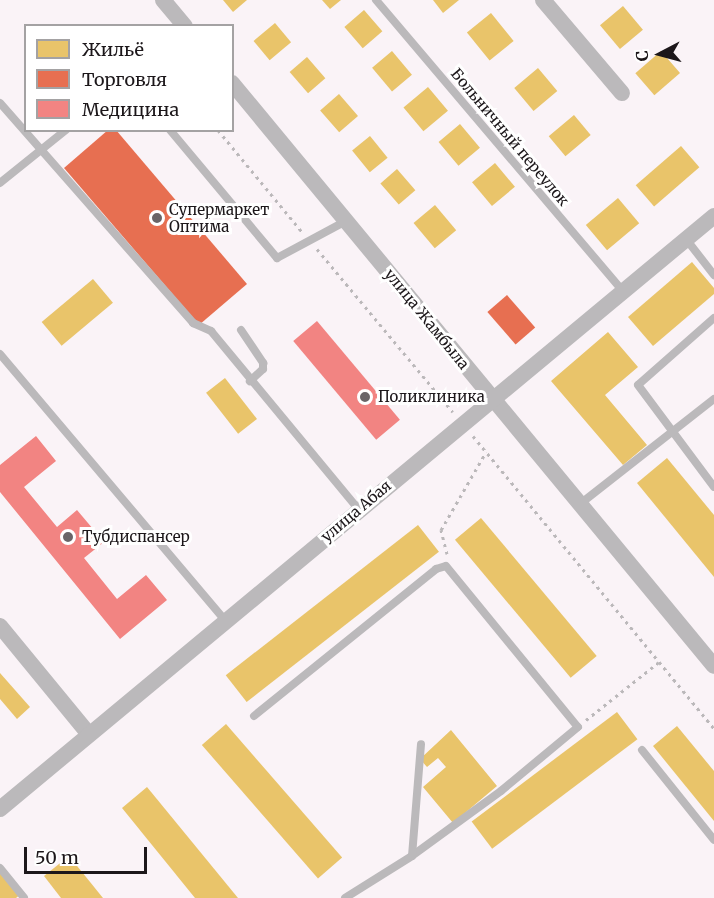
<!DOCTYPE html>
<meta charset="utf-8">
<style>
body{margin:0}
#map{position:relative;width:714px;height:898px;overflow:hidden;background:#faf3f7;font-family:Merriweather,serif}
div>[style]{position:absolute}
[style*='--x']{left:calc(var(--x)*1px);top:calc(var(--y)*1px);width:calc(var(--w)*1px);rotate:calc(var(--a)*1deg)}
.homes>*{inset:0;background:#e9c46a;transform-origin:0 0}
.shops>*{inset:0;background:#e76f51;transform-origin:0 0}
.health>*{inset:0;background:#f28482;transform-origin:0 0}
.path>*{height:3px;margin-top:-1.5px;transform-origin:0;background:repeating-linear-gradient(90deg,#bbb8ba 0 3px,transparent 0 7.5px)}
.service>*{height:8px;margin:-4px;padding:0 4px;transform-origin:4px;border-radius:4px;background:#bbb9bb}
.minor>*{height:16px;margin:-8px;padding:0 8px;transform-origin:8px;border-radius:8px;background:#bbb9bb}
.dots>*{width:16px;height:16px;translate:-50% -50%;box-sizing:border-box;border:3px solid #fff;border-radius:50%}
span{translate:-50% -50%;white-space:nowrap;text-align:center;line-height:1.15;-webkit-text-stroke:6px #fff;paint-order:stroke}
.street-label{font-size:15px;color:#1c171a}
.poi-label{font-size:15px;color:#1c171a}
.left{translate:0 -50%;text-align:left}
.legend{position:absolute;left:24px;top:24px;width:210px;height:108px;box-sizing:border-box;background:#fff;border:2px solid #a4a2a3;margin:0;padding:8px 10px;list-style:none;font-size:18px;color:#1c171a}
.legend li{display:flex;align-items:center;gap:12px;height:30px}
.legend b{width:30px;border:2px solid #a4a2a3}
.north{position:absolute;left:630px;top:24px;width:60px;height:60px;-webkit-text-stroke:4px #fff;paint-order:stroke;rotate:264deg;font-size:16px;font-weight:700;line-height:24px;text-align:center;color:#1c171a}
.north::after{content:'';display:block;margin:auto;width:21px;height:27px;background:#1c171a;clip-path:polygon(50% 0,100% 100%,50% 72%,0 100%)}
.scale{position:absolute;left:24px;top:847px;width:123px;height:27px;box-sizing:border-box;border:3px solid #1c171a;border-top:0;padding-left:8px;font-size:18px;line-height:21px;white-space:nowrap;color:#1c171a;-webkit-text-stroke:4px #fff;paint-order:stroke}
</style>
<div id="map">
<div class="homes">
<div style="clip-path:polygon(223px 0,247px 0,233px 12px)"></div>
<div style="clip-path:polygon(322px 0,341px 0,330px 9px)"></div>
<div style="clip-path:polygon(433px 0,459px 0,443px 13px)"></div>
<div style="left:623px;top:6px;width:31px;height:30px;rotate:50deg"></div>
<div style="left:364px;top:10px;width:28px;height:26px;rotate:49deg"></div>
<div style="left:491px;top:13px;width:36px;height:31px;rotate:51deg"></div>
<div style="left:275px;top:23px;width:25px;height:28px;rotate:50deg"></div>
<div style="left:392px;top:51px;width:31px;height:26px;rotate:50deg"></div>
<div style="left:661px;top:51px;width:29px;height:34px;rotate:49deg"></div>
<div style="left:307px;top:57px;width:28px;height:23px;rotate:49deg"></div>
<div style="left:538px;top:68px;width:30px;height:31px;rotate:50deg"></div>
<div style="left:428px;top:87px;width:31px;height:32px;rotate:50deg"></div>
<div style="left:339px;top:94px;width:29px;height:25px;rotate:49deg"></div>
<div style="left:574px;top:115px;width:26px;height:33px;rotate:50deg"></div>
<div style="left:460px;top:124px;width:31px;height:28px;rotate:50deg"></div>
<div style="left:370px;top:136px;width:28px;height:23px;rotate:51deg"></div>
<div style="left:681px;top:146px;width:28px;height:60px;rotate:49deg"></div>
<div style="left:495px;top:163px;width:31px;height:30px;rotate:50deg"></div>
<div style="left:397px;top:169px;width:28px;height:22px;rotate:49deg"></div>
<div style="left:618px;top:198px;width:33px;height:42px;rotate:50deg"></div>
<div style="left:435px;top:205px;width:33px;height:28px;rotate:50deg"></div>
<div style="clip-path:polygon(692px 262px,714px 288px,714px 294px,653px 346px,628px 317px)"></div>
<div style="left:93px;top:279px;width:31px;height:67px;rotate:50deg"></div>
<div style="clip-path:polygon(608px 332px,638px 367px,605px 395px,647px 445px,623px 465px,551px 381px)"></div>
<div style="left:225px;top:378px;width:52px;height:24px;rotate:52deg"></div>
<div style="clip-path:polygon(667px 458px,714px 515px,714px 577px,637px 483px)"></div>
<div style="left:481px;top:518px;width:180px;height:34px;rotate:50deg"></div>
<div style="left:418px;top:525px;width:34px;height:244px;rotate:52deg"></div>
<div style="clip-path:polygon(0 673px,30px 707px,17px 719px,0 699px)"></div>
<div style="left:617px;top:712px;width:34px;height:182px;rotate:53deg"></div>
<div style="left:226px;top:724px;width:177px;height:32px;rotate:49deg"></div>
<div style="clip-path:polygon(677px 726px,714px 771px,714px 821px,653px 746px)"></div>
<div style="clip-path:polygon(451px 730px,497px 786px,453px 823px,423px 787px,446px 767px,438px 758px,427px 767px,420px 759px)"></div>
<div style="clip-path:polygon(147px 787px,238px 898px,195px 898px,122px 808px)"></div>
<div style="clip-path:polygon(69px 856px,103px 898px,61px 898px,44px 876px)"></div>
<div style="clip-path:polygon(0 869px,21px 894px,16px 898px,0 898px)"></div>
</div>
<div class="shops">
<div style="clip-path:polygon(108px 130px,116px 130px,247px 284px,199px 325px,64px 168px)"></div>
<div style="left:507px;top:295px;width:43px;height:26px;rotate:49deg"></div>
</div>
<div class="health">
<div style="left:317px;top:321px;width:129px;height:31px;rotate:50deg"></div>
<div style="clip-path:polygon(36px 436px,56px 461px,24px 487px,57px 527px,77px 510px,104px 542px,84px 558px,117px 599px,146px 575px,167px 600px,120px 639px,0 492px,0 465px)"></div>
</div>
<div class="path">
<div style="--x:218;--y:130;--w:134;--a:50.5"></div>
<div style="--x:317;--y:249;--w:212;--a:50.2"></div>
<div style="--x:473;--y:436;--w:379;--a:50.5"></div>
<div style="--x:447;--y:554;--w:25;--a:-104"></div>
<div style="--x:441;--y:530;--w:90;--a:-60"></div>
<div style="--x:586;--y:720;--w:93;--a:-38.5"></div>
</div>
<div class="service">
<div style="--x:376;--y:0;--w:382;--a:49.7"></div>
<div style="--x:0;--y:103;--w:293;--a:48.7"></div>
<div style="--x:193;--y:323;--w:20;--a:24"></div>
<div style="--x:211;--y:331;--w:231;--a:50.4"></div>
<div style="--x:170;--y:130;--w:167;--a:50.1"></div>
<div style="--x:277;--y:258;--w:78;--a:-28.2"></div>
<div style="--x:0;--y:183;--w:85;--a:-38.8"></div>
<div style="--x:686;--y:239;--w:46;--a:52.1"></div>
<div style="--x:714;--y:318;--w:101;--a:138.6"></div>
<div style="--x:638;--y:385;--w:127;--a:53.3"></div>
<div style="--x:241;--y:330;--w:40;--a:56"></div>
<div style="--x:263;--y:363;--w:6;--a:90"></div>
<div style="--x:263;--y:369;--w:18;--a:137"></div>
<div style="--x:0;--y:354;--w:348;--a:49.8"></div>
<div style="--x:580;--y:504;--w:170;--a:-38.1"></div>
<div style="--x:254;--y:716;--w:234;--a:-38.9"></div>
<div style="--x:436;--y:569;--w:10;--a:-17"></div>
<div style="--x:446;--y:566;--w:208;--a:50.7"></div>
<div style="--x:578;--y:727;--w:100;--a:140.3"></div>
<div style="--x:501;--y:791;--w:110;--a:143.9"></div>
<div style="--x:412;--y:856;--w:79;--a:147.9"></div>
<div style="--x:642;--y:750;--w:115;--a:51.3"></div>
<div style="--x:412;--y:856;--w:112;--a:-85.4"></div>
<div style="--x:0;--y:868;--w:38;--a:51"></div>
</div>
<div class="minor">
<div style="--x:163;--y:0;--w:34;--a:50"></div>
<div style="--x:543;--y:0;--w:122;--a:49.7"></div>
<div style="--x:232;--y:83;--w:756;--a:50.42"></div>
<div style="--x:0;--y:626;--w:139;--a:50.6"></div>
<div style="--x:0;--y:809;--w:928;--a:-39.71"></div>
</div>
<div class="dots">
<div style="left:157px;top:218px;background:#6a6467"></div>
<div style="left:365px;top:397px;background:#6a6467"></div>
<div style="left:68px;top:537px;background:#6a6467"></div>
</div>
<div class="street-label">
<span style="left:510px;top:137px;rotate:50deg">Больничный переулок</span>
<span style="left:427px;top:319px;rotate:51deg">улица Жамбыла</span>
<span style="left:356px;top:511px;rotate:-40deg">улица Абая</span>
</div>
<div class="poi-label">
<span class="left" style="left:169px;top:218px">Супермаркет<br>Оптима</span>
<span class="left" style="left:378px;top:397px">Поликлиника</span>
<span class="left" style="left:82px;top:537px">Тубдиспансер</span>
</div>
<ul class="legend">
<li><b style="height:16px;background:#e9c46a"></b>Жильё</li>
<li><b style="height:16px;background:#e76f51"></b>Торговля</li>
<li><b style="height:16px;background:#f28482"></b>Медицина</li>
</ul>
<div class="north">С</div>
<div class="scale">50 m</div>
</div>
